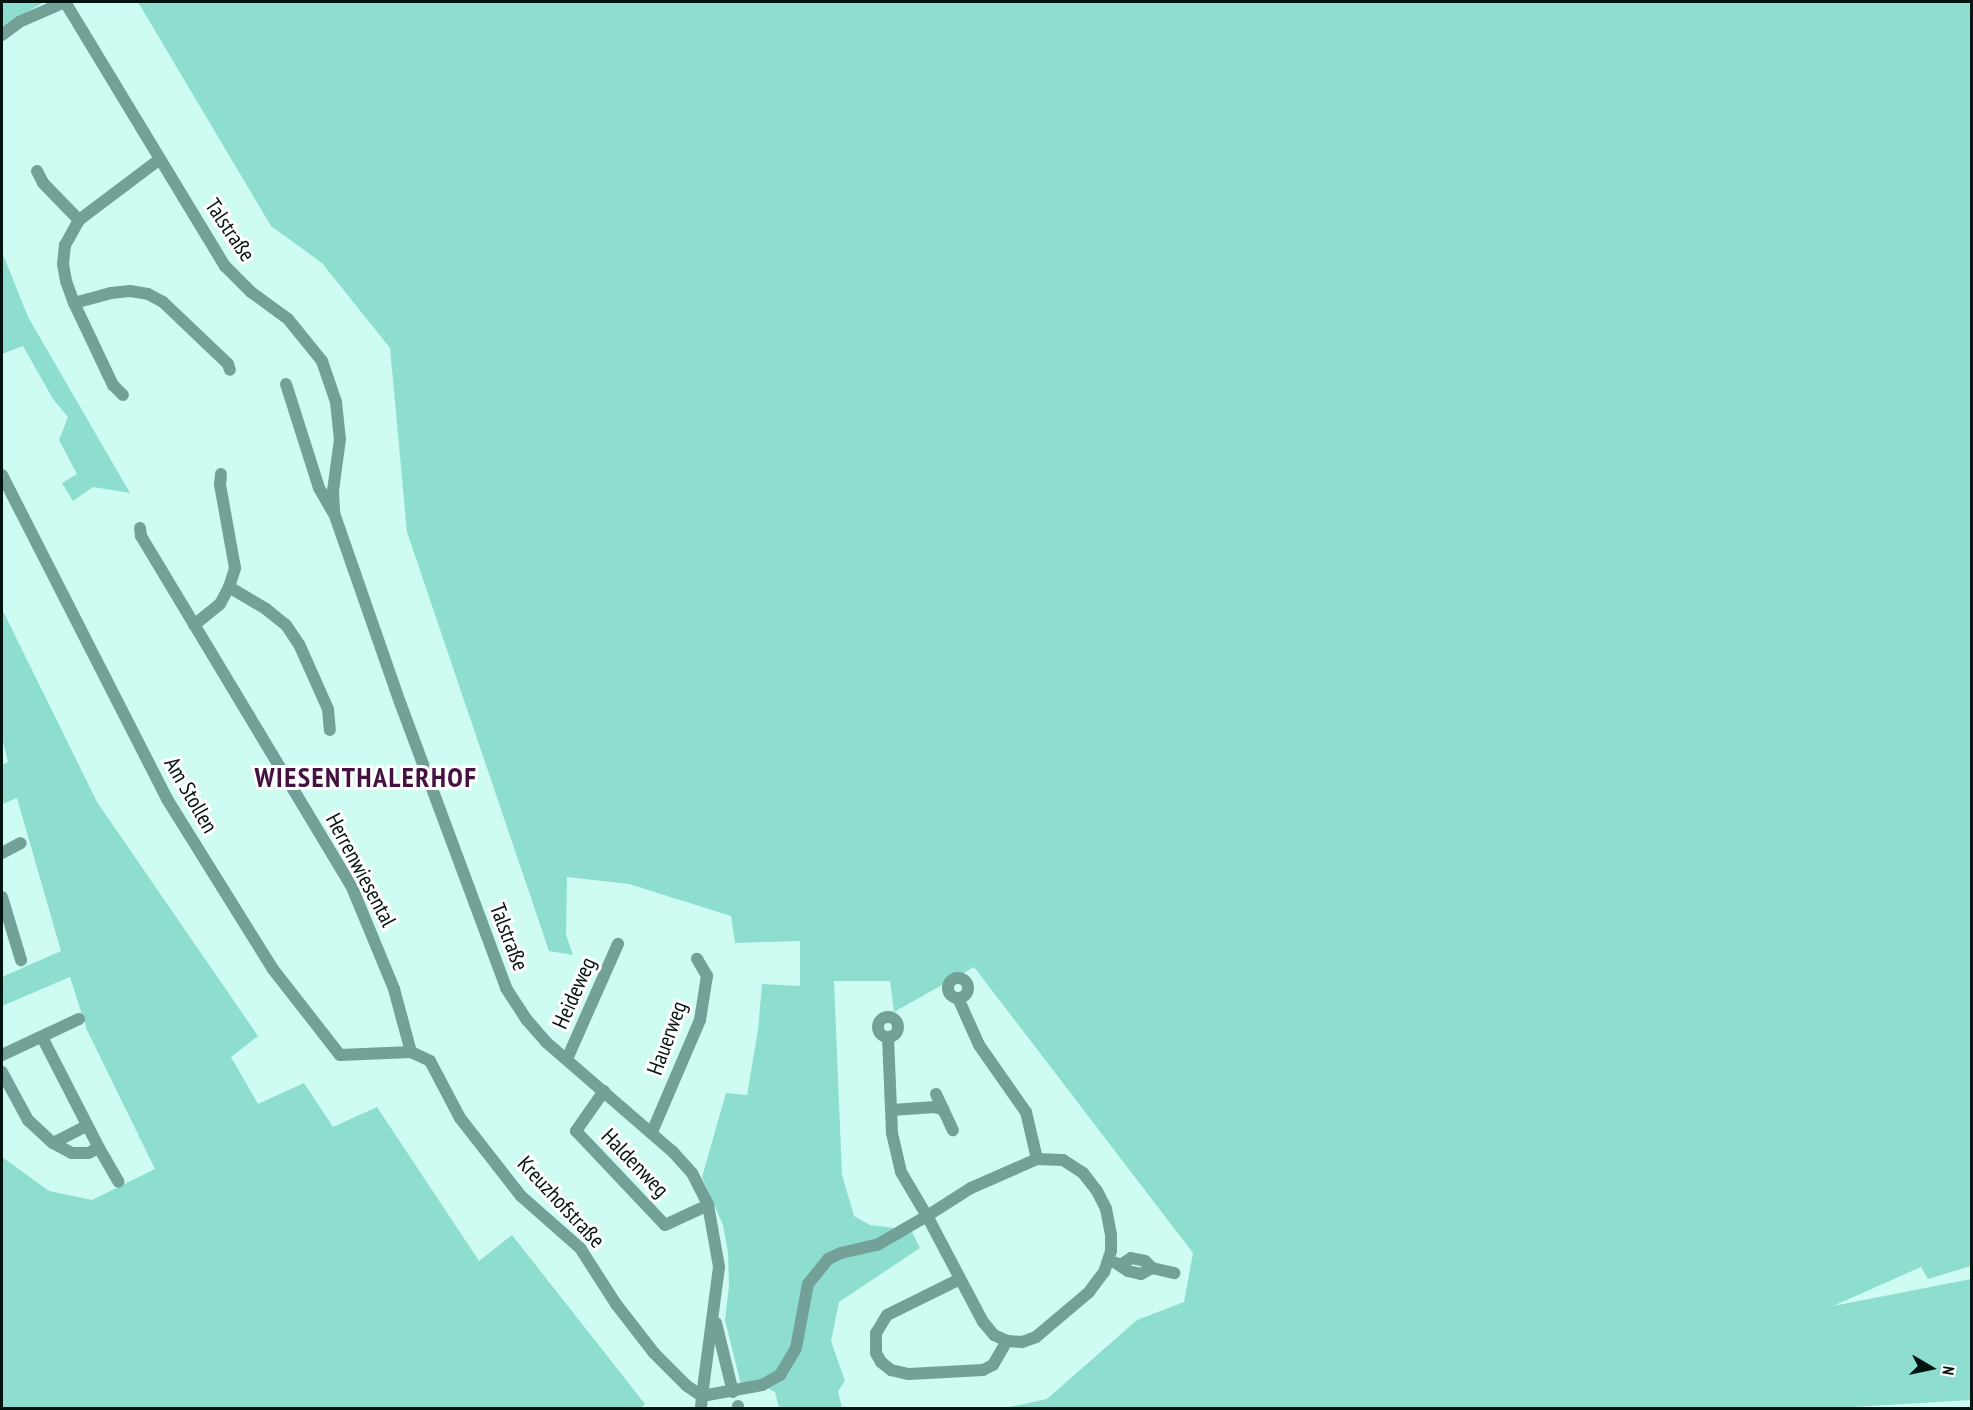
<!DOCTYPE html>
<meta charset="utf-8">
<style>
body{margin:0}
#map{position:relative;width:1973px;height:1410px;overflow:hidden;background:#cefcf2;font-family:"PT Sans Narrow",sans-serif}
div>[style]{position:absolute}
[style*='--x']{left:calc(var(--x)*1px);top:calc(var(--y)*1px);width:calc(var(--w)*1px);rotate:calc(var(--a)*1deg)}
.green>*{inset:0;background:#8ddece}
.stream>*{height:2px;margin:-1px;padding:0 1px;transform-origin:1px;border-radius:1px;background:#39b9a5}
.minor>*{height:12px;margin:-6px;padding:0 6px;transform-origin:6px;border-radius:6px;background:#73a197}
.minor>.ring{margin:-6px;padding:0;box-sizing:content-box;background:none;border:12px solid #73a197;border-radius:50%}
span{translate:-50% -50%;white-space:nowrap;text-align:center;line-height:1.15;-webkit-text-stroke:6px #fff;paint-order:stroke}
.street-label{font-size:22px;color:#041411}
.district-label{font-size:28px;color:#441241;font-weight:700;letter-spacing:1.5px}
.frame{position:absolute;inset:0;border:3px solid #041411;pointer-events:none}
.north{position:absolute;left:1901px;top:1338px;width:60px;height:60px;-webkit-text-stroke:4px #fff;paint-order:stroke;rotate:99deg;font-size:16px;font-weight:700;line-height:24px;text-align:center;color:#041411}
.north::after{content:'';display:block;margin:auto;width:21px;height:27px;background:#041411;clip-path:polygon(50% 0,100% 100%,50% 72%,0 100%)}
</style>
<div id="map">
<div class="green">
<div style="clip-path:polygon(2px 2px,44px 2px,2px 27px)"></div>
<div style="clip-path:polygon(138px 2px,1971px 2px,1971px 1266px,1928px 1279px,1921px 1267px,1833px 1306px,1971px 1279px,1971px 1400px,1838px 1408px,1005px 1408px,1047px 1399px,1137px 1320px,1184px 1302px,1193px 1253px,974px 967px,894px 1012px,890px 981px,834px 981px,842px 1175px,854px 1216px,870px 1225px,911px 1230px,920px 1248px,839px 1302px,831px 1341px,845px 1381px,838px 1391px,842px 1408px,779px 1408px,775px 1392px,754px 1381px,741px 1385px,725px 1320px,729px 1286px,728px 1252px,723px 1225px,702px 1177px,726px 1093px,747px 1095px,758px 1030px,762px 984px,800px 986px,800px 941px,735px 943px,731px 916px,629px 884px,567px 877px,566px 935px,573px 955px,549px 951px,407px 532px,390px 348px,322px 263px,271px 226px)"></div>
<div style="clip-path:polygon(2px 252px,28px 317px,130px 493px,93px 487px,73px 501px,62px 483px,77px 474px,59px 440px,68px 417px,53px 399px,23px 346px,2px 354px)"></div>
<div style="clip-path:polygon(2px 609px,97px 802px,258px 1036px,231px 1057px,258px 1104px,304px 1083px,333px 1127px,377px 1107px,479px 1261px,512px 1235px,645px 1404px,641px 1408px,2px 1408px,2px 1157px,49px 1191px,92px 1200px,155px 1169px,87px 1030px,70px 977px,2px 1006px,2px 977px,61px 951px,17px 798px,2px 804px,2px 765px,8px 762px,2px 738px)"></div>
</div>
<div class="stream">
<div style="--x:1963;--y:1408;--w:9;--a:0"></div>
</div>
<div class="minor">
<div style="--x:65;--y:2;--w:309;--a:58.8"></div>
<div style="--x:225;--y:266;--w:37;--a:45"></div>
<div style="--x:251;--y:292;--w:46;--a:36.1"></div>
<div style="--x:288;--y:319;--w:54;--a:51"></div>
<div style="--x:322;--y:361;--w:43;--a:71.1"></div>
<div style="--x:336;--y:402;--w:37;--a:84"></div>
<div style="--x:340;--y:439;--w:52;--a:97.7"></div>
<div style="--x:333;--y:491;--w:22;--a:87"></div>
<div style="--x:334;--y:513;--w:203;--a:70.8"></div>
<div style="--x:401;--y:705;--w:302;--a:69.6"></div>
<div style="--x:506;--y:988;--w:38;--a:57"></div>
<div style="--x:527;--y:1020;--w:29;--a:49"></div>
<div style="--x:546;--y:1042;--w:168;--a:40.9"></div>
<div style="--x:673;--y:1152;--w:28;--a:48"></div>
<div style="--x:692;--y:1173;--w:36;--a:63"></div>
<div style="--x:708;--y:1205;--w:63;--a:79.9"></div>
<div style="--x:719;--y:1267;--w:130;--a:97.5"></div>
<div style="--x:702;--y:1396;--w:61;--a:-10.4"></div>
<div style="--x:762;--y:1385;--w:21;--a:-29"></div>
<div style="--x:780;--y:1375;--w:31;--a:-59"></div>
<div style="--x:796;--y:1348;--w:65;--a:-79.4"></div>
<div style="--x:808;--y:1284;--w:32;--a:-51"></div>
<div style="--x:828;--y:1259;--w:14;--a:-25"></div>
<div style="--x:841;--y:1253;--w:37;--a:-13"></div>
<div style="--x:877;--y:1245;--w:28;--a:-30"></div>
<div style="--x:901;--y:1231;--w:30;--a:-30"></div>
<div style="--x:927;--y:1216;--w:52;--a:-32.5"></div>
<div style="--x:971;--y:1188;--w:72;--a:-23.7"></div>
<div style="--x:1037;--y:1159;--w:26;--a:2"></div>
<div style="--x:1063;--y:1160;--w:24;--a:33"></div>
<div style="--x:1083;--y:1173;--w:23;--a:52"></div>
<div style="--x:1097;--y:1191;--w:20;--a:63"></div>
<div style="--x:1106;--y:1209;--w:25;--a:79"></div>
<div style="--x:1111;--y:1234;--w:17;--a:90"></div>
<div style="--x:1111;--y:1251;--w:22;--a:108"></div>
<div style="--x:1104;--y:1272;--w:26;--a:127"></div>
<div style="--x:1088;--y:1293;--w:68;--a:139.8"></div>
<div style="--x:1036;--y:1337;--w:15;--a:160"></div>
<div style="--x:1022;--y:1342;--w:15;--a:-176"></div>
<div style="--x:1007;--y:1341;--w:14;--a:-155"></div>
<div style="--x:994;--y:1335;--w:17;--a:-130"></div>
<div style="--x:983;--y:1322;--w:120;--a:-117.8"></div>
<div style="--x:927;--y:1216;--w:51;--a:-120.6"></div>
<div style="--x:901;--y:1172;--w:40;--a:-103"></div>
<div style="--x:892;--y:1133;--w:96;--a:-92.4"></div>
<div style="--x:2;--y:35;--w:21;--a:-37"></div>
<div style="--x:19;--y:22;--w:50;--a:-23.5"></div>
<div style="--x:160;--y:159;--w:101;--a:143"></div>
<div style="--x:79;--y:220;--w:29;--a:119"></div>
<div style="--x:65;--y:245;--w:19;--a:96"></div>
<div style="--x:63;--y:264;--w:17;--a:80"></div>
<div style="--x:66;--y:281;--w:23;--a:70"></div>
<div style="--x:74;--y:303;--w:38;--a:-15"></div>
<div style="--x:111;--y:293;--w:19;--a:-6"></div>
<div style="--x:130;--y:291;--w:18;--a:9"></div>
<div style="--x:148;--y:294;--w:17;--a:28"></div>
<div style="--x:163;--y:302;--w:90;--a:43.6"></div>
<div style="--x:228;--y:364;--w:6;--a:72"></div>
<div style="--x:37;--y:171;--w:13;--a:63"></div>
<div style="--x:43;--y:183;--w:52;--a:45.8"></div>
<div style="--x:74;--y:303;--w:91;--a:64.6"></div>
<div style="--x:113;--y:385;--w:14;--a:45"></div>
<div style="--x:286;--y:384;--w:109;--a:72.4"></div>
<div style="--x:319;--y:488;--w:28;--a:60"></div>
<div style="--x:2;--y:475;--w:364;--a:63"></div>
<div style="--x:167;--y:799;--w:199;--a:58.1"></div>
<div style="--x:272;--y:968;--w:110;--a:52"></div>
<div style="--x:340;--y:1055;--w:71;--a:-2.4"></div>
<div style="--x:411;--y:1052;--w:21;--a:25"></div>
<div style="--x:430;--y:1061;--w:64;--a:62.2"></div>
<div style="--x:460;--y:1118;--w:99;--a:52"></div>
<div style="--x:521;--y:1196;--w:79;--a:41.4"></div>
<div style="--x:580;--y:1248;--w:67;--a:57.3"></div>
<div style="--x:616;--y:1304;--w:62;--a:52.2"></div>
<div style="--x:654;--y:1353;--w:47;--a:45"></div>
<div style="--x:687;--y:1386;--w:18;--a:34"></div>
<div style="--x:702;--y:1396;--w:12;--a:95"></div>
<div style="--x:140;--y:528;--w:8;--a:83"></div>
<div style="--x:141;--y:536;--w:407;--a:59"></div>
<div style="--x:351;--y:885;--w:113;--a:67.5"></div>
<div style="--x:394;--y:989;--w:65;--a:74.9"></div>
<div style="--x:229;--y:587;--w:43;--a:30.7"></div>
<div style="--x:266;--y:609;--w:26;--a:39"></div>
<div style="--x:286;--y:625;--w:23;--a:56"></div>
<div style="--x:299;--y:644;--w:71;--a:66"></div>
<div style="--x:328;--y:709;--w:21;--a:85"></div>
<div style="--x:194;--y:625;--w:33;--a:-39"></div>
<div style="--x:220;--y:604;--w:19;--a:-62"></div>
<div style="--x:229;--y:587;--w:20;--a:-72"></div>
<div style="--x:235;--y:568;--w:84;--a:-100.2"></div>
<div style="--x:220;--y:485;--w:11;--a:-85"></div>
<div style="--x:2;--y:853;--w:21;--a:-28"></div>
<div style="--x:2;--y:897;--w:66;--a:73.2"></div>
<div class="ring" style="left:948px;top:978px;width:8px;height:8px"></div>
<div style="--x:958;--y:998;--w:51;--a:65.9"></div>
<div style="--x:979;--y:1045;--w:82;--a:55"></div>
<div style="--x:1026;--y:1112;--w:48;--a:76.8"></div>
<div class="ring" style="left:878px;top:1017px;width:8px;height:8px"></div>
<div style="--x:42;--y:1037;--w:125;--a:62.8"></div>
<div style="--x:99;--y:1148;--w:39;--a:60"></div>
<div style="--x:2;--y:1055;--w:85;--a:-25.1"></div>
<div style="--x:567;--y:1059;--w:126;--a:-66.1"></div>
<div style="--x:2;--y:1072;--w:55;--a:61.6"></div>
<div style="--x:28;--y:1120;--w:34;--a:43"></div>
<div style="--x:53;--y:1143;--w:21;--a:28"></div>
<div style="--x:72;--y:1153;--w:16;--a:0"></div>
<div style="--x:88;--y:1153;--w:12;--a:-24"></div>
<div style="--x:604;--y:1091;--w:49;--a:125"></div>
<div style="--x:576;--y:1131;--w:129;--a:46.6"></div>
<div style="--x:665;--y:1225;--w:47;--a:-24.9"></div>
<div style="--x:936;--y:1094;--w:40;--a:65"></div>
<div style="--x:892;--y:1110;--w:43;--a:-4"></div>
<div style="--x:935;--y:1107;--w:9;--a:18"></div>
<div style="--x:652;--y:1132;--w:122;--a:-66.8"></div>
<div style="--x:700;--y:1020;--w:45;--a:-81"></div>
<div style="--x:707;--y:976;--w:20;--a:-120"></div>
<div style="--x:53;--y:1143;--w:38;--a:-27"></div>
<div style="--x:1116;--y:1263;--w:14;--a:34"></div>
<div style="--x:1128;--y:1271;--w:13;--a:13"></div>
<div style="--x:1141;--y:1274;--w:13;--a:-29"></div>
<div style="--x:1121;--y:1265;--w:12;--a:-35"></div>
<div style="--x:1131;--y:1258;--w:14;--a:12"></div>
<div style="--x:1145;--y:1261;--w:10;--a:45"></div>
<div style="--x:1152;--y:1268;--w:23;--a:13"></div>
<div style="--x:960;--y:1279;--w:81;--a:153.7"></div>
<div style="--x:887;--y:1315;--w:21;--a:121"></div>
<div style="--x:876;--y:1333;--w:20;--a:90"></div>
<div style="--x:876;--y:1353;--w:10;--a:61"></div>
<div style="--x:881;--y:1362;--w:13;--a:39"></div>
<div style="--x:891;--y:1370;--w:18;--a:13"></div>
<div style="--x:909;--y:1374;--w:74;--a:-3.1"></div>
<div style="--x:983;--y:1370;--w:11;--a:-27"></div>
<div style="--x:993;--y:1365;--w:28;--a:-60"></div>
<div style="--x:716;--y:1323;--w:71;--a:76.2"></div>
<div style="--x:738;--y:1406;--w:2;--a:90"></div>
</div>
<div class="street-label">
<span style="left:230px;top:230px;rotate:56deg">Talstraße</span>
<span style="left:191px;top:795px;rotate:60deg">Am Stollen</span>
<span style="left:361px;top:870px;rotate:62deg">Herrenwiesental</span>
<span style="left:509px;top:937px;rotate:69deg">Talstraße</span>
<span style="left:574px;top:993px;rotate:-66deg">Heideweg</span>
<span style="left:667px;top:1038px;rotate:-70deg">Hauerweg</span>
<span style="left:635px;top:1163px;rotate:46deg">Haldenweg</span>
<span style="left:561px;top:1202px;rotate:47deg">Kreuzhofstraße</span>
</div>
<div class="district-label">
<span style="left:366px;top:777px">WIESENTHALERHOF</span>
</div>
<div class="frame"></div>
<div class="north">N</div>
</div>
